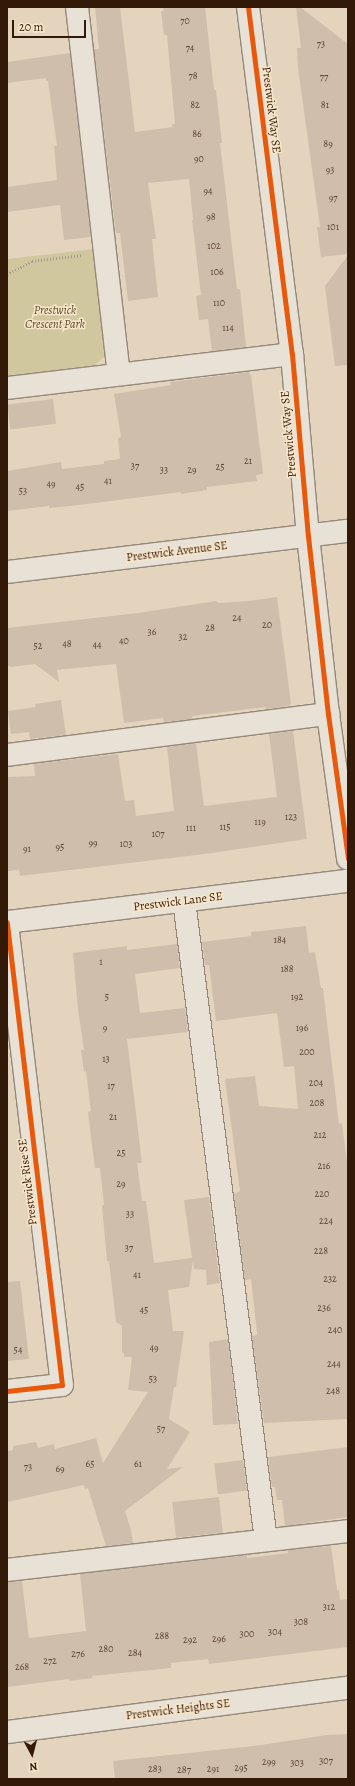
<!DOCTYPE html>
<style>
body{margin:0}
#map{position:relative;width:355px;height:1786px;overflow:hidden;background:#e4d4bd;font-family:Alegreya,serif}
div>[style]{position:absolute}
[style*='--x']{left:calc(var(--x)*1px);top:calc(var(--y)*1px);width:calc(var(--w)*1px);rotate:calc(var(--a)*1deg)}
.green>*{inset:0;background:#d0c79f}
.building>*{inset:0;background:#d0beac;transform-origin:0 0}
.path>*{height:2.5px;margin-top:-1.25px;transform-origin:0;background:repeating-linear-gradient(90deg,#a59d92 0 1px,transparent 0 3px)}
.roads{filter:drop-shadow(1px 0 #948879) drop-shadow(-1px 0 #948879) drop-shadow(0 1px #948879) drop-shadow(0 -1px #948879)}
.minor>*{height:22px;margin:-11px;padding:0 11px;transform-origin:11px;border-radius:11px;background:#e8e1d5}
.cycleway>*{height:5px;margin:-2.5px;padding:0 2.5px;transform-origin:2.5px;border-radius:2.5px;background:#e8590c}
span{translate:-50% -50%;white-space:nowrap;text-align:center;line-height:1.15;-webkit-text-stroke:3px #f8e6ca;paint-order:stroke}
.number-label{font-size:10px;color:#5b4331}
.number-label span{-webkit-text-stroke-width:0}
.street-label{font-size:12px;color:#331907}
.park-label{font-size:12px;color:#5d4a2d;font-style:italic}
.frame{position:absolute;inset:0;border:8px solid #331907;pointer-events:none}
.north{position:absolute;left:12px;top:1734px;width:40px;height:40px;-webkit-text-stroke:3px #f8e6ca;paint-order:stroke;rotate:173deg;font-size:11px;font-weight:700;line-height:16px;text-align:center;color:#331907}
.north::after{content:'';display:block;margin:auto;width:14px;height:18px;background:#331907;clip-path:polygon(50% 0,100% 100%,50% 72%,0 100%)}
.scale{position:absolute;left:12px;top:20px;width:74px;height:18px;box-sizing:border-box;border:2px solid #331907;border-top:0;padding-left:5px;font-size:12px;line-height:14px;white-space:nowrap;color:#331907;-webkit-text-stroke:3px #f8e6ca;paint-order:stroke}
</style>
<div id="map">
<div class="green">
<div style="clip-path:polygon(95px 249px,106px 355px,95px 365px,7px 376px,7px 259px)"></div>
</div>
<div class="building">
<div style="clip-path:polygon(95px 7px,120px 7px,135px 132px,173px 127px,172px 124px,175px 124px,167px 35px,164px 35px,161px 11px,164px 11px,163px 7px,205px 7px,214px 90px,216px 90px,222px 143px,220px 143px,237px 289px,240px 289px,246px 347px,212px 351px,208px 319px,199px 320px,196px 296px,201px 295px,192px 220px,193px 220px,189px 179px,148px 183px,156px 239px,152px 239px,158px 297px,128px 301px,120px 233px,116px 233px,94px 49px,99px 49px)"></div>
<div style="clip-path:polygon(296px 7px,300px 7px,348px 44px,348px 254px,321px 257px,317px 227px,320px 227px,298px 68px,297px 48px,301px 48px)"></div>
<div style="clip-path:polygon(70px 53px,91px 237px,64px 240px,60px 205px,7px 212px,7px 187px,57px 180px,54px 146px,57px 146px,48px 81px,46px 81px,46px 78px,7px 83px,7px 62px)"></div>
<div style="clip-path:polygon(348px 255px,348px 365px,335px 366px,325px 286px)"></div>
<div style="clip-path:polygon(249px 372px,250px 375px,251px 375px,263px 474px,256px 475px,257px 481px,207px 487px,207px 490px,181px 494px,181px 492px,71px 506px,49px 508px,49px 506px,7px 511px,7px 471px,61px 462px,62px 469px,104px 464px,104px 461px,120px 459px,118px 438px,121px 437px,114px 394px,171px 385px,170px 382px)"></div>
<div style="left:53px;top:399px;width:25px;height:46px;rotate:83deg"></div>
<div style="clip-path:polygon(277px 597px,291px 703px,289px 706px,266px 709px,266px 707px,192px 716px,193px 719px,164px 722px,163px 718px,124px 723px,116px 664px,57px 670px,59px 682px,35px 664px,10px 667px,10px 666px,7px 666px,7px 628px,138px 613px,216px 601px,218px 603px,249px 601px)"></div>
<div style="clip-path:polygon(61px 700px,66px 735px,30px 739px,29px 732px,11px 734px,8px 711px,36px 707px,35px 704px)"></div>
<div style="clip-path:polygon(293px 731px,307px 839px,205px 854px,20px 876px,19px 870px,7px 871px,7px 777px,35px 776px,34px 764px,118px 754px,125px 801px,134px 800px,136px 816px,174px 811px,167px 747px,196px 743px,204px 806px,244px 801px,277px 797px,269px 734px)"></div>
<div style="clip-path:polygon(306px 926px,309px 953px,315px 952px,321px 988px,323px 988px,339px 1124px,342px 1123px,348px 1170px,348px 1419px,264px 1423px,252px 1336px,257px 1335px,257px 1333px,251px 1279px,245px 1280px,234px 1194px,240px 1191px,225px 1079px,255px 1076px,259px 1106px,298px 1109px,294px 1066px,284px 1067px,277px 1013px,216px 1021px,209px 965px,205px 965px,202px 942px,251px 936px,251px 932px)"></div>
<div style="clip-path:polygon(177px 944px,180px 968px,135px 974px,140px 1013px,185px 1008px,188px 1032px,127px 1039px,142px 1163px,137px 1163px,142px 1201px,146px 1201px,154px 1263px,192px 1258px,184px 1200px,209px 1197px,220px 1283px,207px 1285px,206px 1270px,194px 1269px,193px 1261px,189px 1287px,168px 1290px,173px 1331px,184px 1331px,176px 1387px,174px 1387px,169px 1419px,190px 1432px,167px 1469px,183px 1467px,125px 1511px,131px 1530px,133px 1543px,106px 1546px,88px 1488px,85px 1489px,84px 1485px,7px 1502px,7px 1451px,13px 1450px,13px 1446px,36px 1442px,38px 1448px,54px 1444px,55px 1449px,96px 1438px,103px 1463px,148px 1392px,128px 1390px,132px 1357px,124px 1357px,124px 1353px,122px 1353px,122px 1326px,116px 1322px,109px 1261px,107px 1261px,102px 1206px,104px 1205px,100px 1168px,95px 1168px,91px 1137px,88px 1112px,91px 1111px,86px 1071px,84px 1072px,81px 1050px,84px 1050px,78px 1010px,73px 953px,127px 946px,127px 950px)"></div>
<div style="clip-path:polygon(20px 1281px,29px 1359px,7px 1361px,7px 1282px)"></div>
<div style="clip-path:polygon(228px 1339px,238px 1424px,213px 1425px,209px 1342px)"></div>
<div style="clip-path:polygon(348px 1447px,348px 1517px,285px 1526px,282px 1500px,277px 1500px,275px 1487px,272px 1487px,268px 1457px)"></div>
<div style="left:243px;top:1460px;width:31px;height:29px;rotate:83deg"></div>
<div style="left:219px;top:1497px;width:36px;height:47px;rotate:84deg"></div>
<div style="clip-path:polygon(331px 1546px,337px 1590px,339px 1590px,340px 1600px,348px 1599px,348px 1647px,209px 1664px,208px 1659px,171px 1663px,171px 1668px,92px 1676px,93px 1678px,69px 1681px,69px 1679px,7px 1687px,7px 1582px,22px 1581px,29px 1638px,86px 1631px,80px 1574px,247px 1555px,247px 1558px,288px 1553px,288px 1550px)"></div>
<div style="clip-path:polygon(348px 1734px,348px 1779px,115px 1779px,113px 1761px,254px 1746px,327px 1735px)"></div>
</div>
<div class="path">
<div style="--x:7;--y:274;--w:28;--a:-27"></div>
<div style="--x:32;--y:261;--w:51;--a:-6.7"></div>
</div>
<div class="roads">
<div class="minor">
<div style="--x:77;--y:7;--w:369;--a:83.5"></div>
<div style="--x:248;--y:7;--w:350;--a:82.8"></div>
<div style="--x:292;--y:354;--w:183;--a:85"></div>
<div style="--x:308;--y:536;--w:179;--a:83.6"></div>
<div style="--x:328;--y:714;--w:146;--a:82.1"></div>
<div style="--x:7;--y:388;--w:287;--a:-6.8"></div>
<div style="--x:7;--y:572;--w:343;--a:-6.9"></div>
<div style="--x:7;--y:755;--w:324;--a:-7.3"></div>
<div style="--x:184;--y:901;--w:644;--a:82.69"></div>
<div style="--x:7;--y:922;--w:343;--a:-6.9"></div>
<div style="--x:7;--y:1391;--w:55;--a:-6.2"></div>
<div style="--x:62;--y:1385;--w:466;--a:-96.8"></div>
<div style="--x:7;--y:1570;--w:343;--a:-6.5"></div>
<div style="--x:7;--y:1732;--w:344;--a:-7.4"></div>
</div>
</div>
<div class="cycleway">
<div style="--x:248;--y:7;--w:350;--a:82.8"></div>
<div style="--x:292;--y:354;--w:183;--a:85"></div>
<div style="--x:308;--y:536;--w:179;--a:83.6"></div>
<div style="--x:328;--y:714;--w:146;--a:82.1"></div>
<div style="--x:7;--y:1391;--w:55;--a:-6.2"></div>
<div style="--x:62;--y:1385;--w:466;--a:-96.8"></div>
</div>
<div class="number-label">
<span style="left:185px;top:21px">70</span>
<span style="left:321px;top:44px">73</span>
<span style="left:190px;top:48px">74</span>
<span style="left:193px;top:76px">78</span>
<span style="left:324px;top:77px">77</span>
<span style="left:195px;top:105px">82</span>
<span style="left:325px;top:105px">81</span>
<span style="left:197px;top:134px">86</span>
<span style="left:328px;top:144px">89</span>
<span style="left:199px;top:159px">90</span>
<span style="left:330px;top:170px">93</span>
<span style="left:208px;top:191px">94</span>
<span style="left:333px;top:198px">97</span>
<span style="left:211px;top:217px">98</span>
<span style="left:333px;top:227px">101</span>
<span style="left:214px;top:246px">102</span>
<span style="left:217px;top:272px">106</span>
<span style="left:219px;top:303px">110</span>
<span style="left:228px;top:328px">114</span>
<span style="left:248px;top:461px">21</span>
<span style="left:135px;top:466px">37</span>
<span style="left:220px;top:467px">25</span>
<span style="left:164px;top:470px">33</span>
<span style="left:192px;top:470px">29</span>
<span style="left:108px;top:481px">41</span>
<span style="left:51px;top:484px">49</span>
<span style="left:80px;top:487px">45</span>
<span style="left:23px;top:491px">53</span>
<span style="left:237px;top:618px">24</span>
<span style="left:267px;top:625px">20</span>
<span style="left:210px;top:628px">28</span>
<span style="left:152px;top:632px">36</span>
<span style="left:183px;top:637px">32</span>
<span style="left:124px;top:641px">40</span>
<span style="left:67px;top:644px">48</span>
<span style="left:97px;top:645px">44</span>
<span style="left:38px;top:646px">52</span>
<span style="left:291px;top:817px">123</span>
<span style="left:260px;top:822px">119</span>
<span style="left:225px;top:827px">115</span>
<span style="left:191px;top:828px">111</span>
<span style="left:158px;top:834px">107</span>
<span style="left:93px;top:843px">99</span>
<span style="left:126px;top:844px">103</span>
<span style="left:60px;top:847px">95</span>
<span style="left:27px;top:849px">91</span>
<span style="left:280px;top:940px">184</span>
<span style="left:101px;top:962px">1</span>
<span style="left:287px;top:969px">188</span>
<span style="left:107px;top:997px">5</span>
<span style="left:297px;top:997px">192</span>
<span style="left:105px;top:1028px">9</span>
<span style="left:302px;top:1028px">196</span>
<span style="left:307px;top:1052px">200</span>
<span style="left:106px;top:1059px">13</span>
<span style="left:316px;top:1083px">204</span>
<span style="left:111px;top:1086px">17</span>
<span style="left:317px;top:1103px">208</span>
<span style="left:113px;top:1117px">21</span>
<span style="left:320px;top:1135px">212</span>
<span style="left:121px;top:1153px">25</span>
<span style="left:324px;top:1166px">216</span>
<span style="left:121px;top:1184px">29</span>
<span style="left:322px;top:1194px">220</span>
<span style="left:130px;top:1214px">33</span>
<span style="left:326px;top:1221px">224</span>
<span style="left:129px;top:1248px">37</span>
<span style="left:321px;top:1251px">228</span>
<span style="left:137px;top:1275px">41</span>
<span style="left:330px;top:1279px">232</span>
<span style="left:324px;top:1308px">236</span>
<span style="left:144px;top:1310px">45</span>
<span style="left:335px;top:1330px">240</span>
<span style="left:154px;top:1348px">49</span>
<span style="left:18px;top:1350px">54</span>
<span style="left:334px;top:1364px">244</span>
<span style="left:153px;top:1379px">53</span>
<span style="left:333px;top:1391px">248</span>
<span style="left:161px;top:1429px">57</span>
<span style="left:90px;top:1464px">65</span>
<span style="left:138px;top:1464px">61</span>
<span style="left:28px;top:1467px">73</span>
<span style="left:60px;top:1469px">69</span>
<span style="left:329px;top:1607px">312</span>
<span style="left:301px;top:1622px">308</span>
<span style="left:275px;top:1632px">304</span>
<span style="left:247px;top:1634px">300</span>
<span style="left:162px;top:1636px">288</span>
<span style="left:219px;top:1639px">296</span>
<span style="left:190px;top:1640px">292</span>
<span style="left:106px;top:1649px">280</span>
<span style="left:135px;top:1653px">284</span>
<span style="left:78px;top:1654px">276</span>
<span style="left:50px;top:1661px">272</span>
<span style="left:22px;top:1667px">268</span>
<span style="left:326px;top:1761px">307</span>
<span style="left:269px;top:1762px">299</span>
<span style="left:297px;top:1763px">303</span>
<span style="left:241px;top:1768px">295</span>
<span style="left:155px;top:1769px">283</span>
<span style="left:213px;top:1769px">291</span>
<span style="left:184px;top:1770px">287</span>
</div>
<div class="street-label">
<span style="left:271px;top:110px;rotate:83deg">Prestwick Way SE</span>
<span style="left:289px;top:434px;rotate:-95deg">Prestwick Way SE</span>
<span style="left:177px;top:552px;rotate:-7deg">Prestwick Avenue SE</span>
<span style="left:178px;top:902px;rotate:-7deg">Prestwick Lane SE</span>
<span style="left:28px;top:1182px;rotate:-97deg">Prestwick Rise SE</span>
<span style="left:178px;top:1710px;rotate:-7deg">Prestwick Heights SE</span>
</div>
<div class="park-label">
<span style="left:55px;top:318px">Prestwick<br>Crescent Park</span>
</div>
<div class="frame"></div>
<div class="north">N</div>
<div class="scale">20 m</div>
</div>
